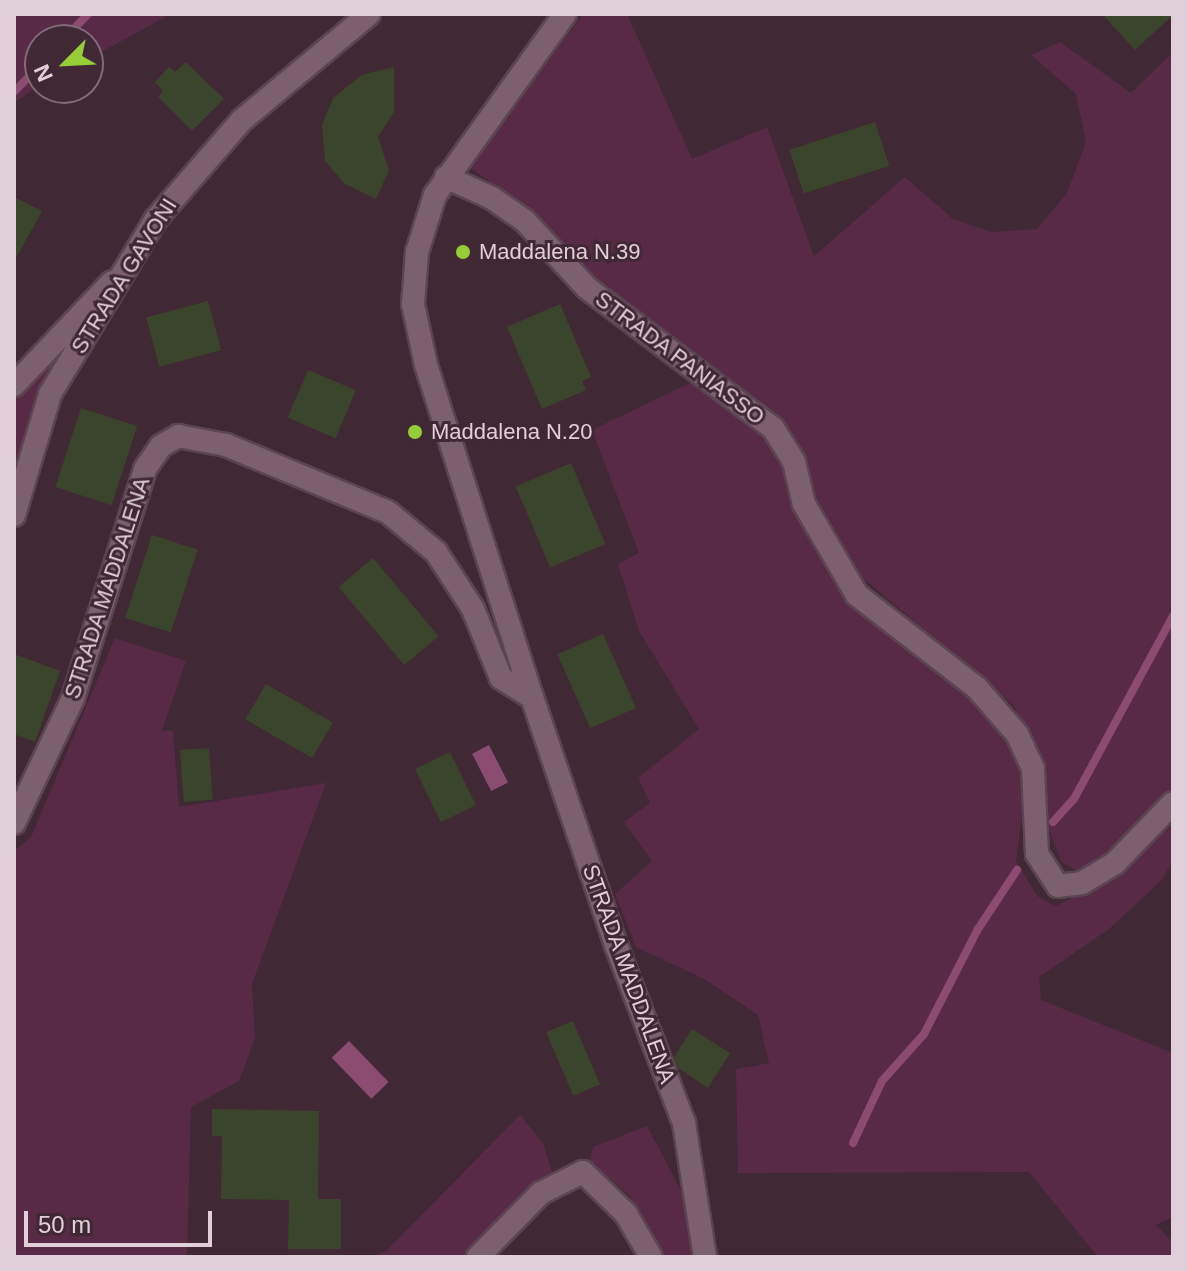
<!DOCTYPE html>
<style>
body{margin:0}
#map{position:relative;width:1187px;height:1271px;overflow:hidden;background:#412835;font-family:Arial,sans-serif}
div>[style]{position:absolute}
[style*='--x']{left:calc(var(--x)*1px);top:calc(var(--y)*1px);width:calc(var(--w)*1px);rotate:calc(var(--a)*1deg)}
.green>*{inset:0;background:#582a45}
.water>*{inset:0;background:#8c4b70;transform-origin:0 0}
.stream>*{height:8px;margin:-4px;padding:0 4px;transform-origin:4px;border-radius:4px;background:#8c4b70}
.building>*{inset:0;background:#3a452c;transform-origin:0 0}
.roads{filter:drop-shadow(2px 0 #5b4551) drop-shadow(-2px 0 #5b4551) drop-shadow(0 2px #5b4551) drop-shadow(0 -2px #5b4551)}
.minor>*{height:22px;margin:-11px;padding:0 11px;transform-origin:11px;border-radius:11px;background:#7d606f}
.tertiary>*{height:22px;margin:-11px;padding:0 11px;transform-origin:11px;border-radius:11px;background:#7d606f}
.dots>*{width:22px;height:22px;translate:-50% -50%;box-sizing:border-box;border:4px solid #412835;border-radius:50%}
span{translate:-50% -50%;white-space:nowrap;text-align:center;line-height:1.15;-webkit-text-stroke:6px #412835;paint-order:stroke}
.poi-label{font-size:22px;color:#e0cfd8}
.left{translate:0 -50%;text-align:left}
.street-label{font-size:22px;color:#e0cfd8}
.frame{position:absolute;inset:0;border:16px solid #e0cfd8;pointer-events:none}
.north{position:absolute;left:24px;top:24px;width:80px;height:80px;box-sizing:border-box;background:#412835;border:2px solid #816b76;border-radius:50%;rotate:246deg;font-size:22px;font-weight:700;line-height:32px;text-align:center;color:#e0cfd8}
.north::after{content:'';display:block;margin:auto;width:28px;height:36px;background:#97cc39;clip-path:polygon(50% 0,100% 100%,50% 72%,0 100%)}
.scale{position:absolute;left:24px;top:1211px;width:188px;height:36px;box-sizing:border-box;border:4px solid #e0cfd8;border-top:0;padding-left:10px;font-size:24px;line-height:28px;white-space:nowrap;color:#e0cfd8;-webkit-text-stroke:6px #412835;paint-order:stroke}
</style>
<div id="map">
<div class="green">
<div style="clip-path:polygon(14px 14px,171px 14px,88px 59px,88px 40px,40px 40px,40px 85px,14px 103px)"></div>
<div style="clip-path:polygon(583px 14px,627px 14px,692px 159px,767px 127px,814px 256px,905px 177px,953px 219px,991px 232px,1037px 229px,1067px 193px,1086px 142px,1076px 94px,1031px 55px,1060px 42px,1131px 93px,1173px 52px,1173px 791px,1104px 861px,1078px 872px,1061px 861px,1042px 812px,1038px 746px,1013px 705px,863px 578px,816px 497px,806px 458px,773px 412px,595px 277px,524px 205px,470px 168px)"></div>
<div style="clip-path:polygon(80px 328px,44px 383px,14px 472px,14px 390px)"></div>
<div style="clip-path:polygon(696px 380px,756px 425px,784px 470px,796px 509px,834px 576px,976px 694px,1013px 739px,1028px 771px,1016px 861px,1037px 896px,1056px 906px,1109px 879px,1173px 825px,1173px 860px,1162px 880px,1109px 929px,1039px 977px,1041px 1000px,1173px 1053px,1173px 1217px,1156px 1225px,1173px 1243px,1173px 1257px,1098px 1257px,1029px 1172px,738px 1173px,736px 1069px,769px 1063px,758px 1015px,704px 979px,636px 947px,615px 894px,652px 861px,624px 822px,650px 803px,638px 778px,699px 729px,639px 631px,618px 564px,639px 553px,592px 430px)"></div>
<div style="clip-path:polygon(115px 638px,186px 661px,162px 730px,173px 731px,179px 807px,326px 783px,252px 984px,255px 1038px,239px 1081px,191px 1107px,187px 1257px,14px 1257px,14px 851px,31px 837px)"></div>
<div style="clip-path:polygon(520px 1115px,543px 1143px,553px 1175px,465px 1257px,372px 1257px,386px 1251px)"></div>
<div style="clip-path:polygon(647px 1126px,688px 1204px,696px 1257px,663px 1257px,629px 1195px,590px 1162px,593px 1147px)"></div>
</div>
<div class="water">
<div style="left:489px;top:745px;width:42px;height:19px;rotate:63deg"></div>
<div style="left:349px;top:1041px;width:57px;height:24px;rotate:46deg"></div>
</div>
<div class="stream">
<div style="--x:63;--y:40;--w:36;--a:-46"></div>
<div style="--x:14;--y:92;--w:37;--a:-46"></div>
<div style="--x:1053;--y:822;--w:31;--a:-48"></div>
<div style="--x:1074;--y:799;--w:208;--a:-61.6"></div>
<div style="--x:853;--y:1143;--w:68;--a:-64.9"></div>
<div style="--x:882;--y:1081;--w:63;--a:-48.2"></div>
<div style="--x:924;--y:1034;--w:118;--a:-62.8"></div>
<div style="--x:978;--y:929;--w:71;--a:-56.5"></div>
</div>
<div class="building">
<div style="clip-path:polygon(1102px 14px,1173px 14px,1173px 15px,1135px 50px)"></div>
<div style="clip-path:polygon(186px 62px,224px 99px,192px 131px,158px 97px,163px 91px,155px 82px,169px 67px,175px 72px)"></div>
<div style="clip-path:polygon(394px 67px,394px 112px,378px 137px,389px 170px,376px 199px,345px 184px,325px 161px,322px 125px,333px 98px,362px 75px)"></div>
<div style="left:875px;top:122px;width:46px;height:90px;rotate:72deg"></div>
<div style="clip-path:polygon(14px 197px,42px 211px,14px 262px)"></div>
<div style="left:208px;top:301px;width:51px;height:64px;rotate:75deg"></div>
<div style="clip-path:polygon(560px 304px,591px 377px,582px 381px,586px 390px,542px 409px,507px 327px)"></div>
<div style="left:308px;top:370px;width:52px;height:52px;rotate:23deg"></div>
<div style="left:81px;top:408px;width:59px;height:83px;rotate:18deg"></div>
<div style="left:571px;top:463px;width:88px;height:60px;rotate:67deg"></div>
<div style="left:152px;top:535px;width:48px;height:87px;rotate:18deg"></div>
<div style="left:373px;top:558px;width:102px;height:45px;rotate:50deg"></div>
<div style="left:603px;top:634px;width:81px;height:50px;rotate:66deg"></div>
<div style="clip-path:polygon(14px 654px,60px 671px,35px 742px,14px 734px)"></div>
<div style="left:266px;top:684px;width:77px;height:41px;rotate:30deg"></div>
<div style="left:209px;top:748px;width:52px;height:29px;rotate:86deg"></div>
<div style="left:450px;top:752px;width:59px;height:39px;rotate:64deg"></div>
<div style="left:573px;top:1021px;width:69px;height:29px;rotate:67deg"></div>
<div style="clip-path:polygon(692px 1029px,730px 1053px,708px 1088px,678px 1068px,674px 1057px)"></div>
<div style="clip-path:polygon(212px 1109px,319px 1111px,318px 1199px,341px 1199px,341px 1249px,288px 1249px,289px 1200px,221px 1199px,222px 1136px,212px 1136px)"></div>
</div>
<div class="roads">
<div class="minor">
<div style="--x:446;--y:177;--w:51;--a:24.5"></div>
<div style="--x:492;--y:198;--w:40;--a:34.9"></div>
<div style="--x:525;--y:221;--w:91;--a:47.2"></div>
<div style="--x:587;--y:288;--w:233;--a:37"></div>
<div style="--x:773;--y:428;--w:40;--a:58"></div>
<div style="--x:794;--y:462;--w:43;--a:76.6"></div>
<div style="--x:804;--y:504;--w:105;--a:59.8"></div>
<div style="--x:857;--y:595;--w:152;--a:37.8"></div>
<div style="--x:977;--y:688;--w:61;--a:49"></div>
<div style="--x:1017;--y:734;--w:38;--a:65"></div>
<div style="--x:1033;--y:769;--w:85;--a:87.3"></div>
<div style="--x:1037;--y:854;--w:38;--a:57"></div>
<div style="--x:1058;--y:886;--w:24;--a:-7"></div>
<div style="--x:1082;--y:883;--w:39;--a:-31"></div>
<div style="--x:1115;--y:863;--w:83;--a:-46"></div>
<div style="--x:14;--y:385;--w:142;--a:-46.4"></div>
<div style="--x:14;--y:515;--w:126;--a:-73.4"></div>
<div style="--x:50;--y:394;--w:205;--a:-58.8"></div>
<div style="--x:156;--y:219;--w:131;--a:-49"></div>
<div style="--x:242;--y:120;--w:165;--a:-39.8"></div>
<div style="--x:14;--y:823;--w:138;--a:-64.7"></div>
<div style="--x:73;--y:698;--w:240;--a:-72.5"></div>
<div style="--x:145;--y:469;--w:28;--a:-55"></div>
<div style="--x:161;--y:446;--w:20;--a:-30"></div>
<div style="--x:178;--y:436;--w:49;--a:10.6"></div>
<div style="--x:226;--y:445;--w:175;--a:22.5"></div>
<div style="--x:388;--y:512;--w:62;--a:39.8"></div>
<div style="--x:436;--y:552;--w:68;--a:57"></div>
<div style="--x:473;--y:609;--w:74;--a:67.9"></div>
<div style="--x:501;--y:678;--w:36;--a:32"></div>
<div style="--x:478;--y:1257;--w:90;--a:-45.5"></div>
<div style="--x:541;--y:1193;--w:47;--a:-26.6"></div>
<div style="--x:583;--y:1172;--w:60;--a:44.3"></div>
<div style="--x:626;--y:1214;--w:50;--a:59.8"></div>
</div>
<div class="tertiary">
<div style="--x:565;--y:14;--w:223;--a:125.7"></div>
<div style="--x:435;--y:195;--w:60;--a:107.5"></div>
<div style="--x:417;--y:252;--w:52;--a:94.4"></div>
<div style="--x:413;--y:304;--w:62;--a:78"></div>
<div style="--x:426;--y:365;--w:349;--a:72.3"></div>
<div style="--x:532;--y:697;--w:262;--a:71.3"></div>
<div style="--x:616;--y:945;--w:191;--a:69.1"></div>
<div style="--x:684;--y:1123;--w:136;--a:81.1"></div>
</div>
</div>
<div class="dots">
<div style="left:463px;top:252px;background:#97cc39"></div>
<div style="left:415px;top:432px;background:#97cc39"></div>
</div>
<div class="poi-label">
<span class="left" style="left:479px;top:252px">Maddalena N.39</span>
<span class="left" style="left:431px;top:432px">Maddalena N.20</span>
</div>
<div class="street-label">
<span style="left:124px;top:276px;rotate:-58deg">STRADA GAVONI</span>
<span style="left:680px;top:358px;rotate:37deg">STRADA PANIASSO</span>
<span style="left:107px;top:588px;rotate:-72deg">STRADA MADDALENA</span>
<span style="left:629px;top:974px;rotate:70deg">STRADA MADDALENA</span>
</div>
<div class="frame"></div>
<div class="north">N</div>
<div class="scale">50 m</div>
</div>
